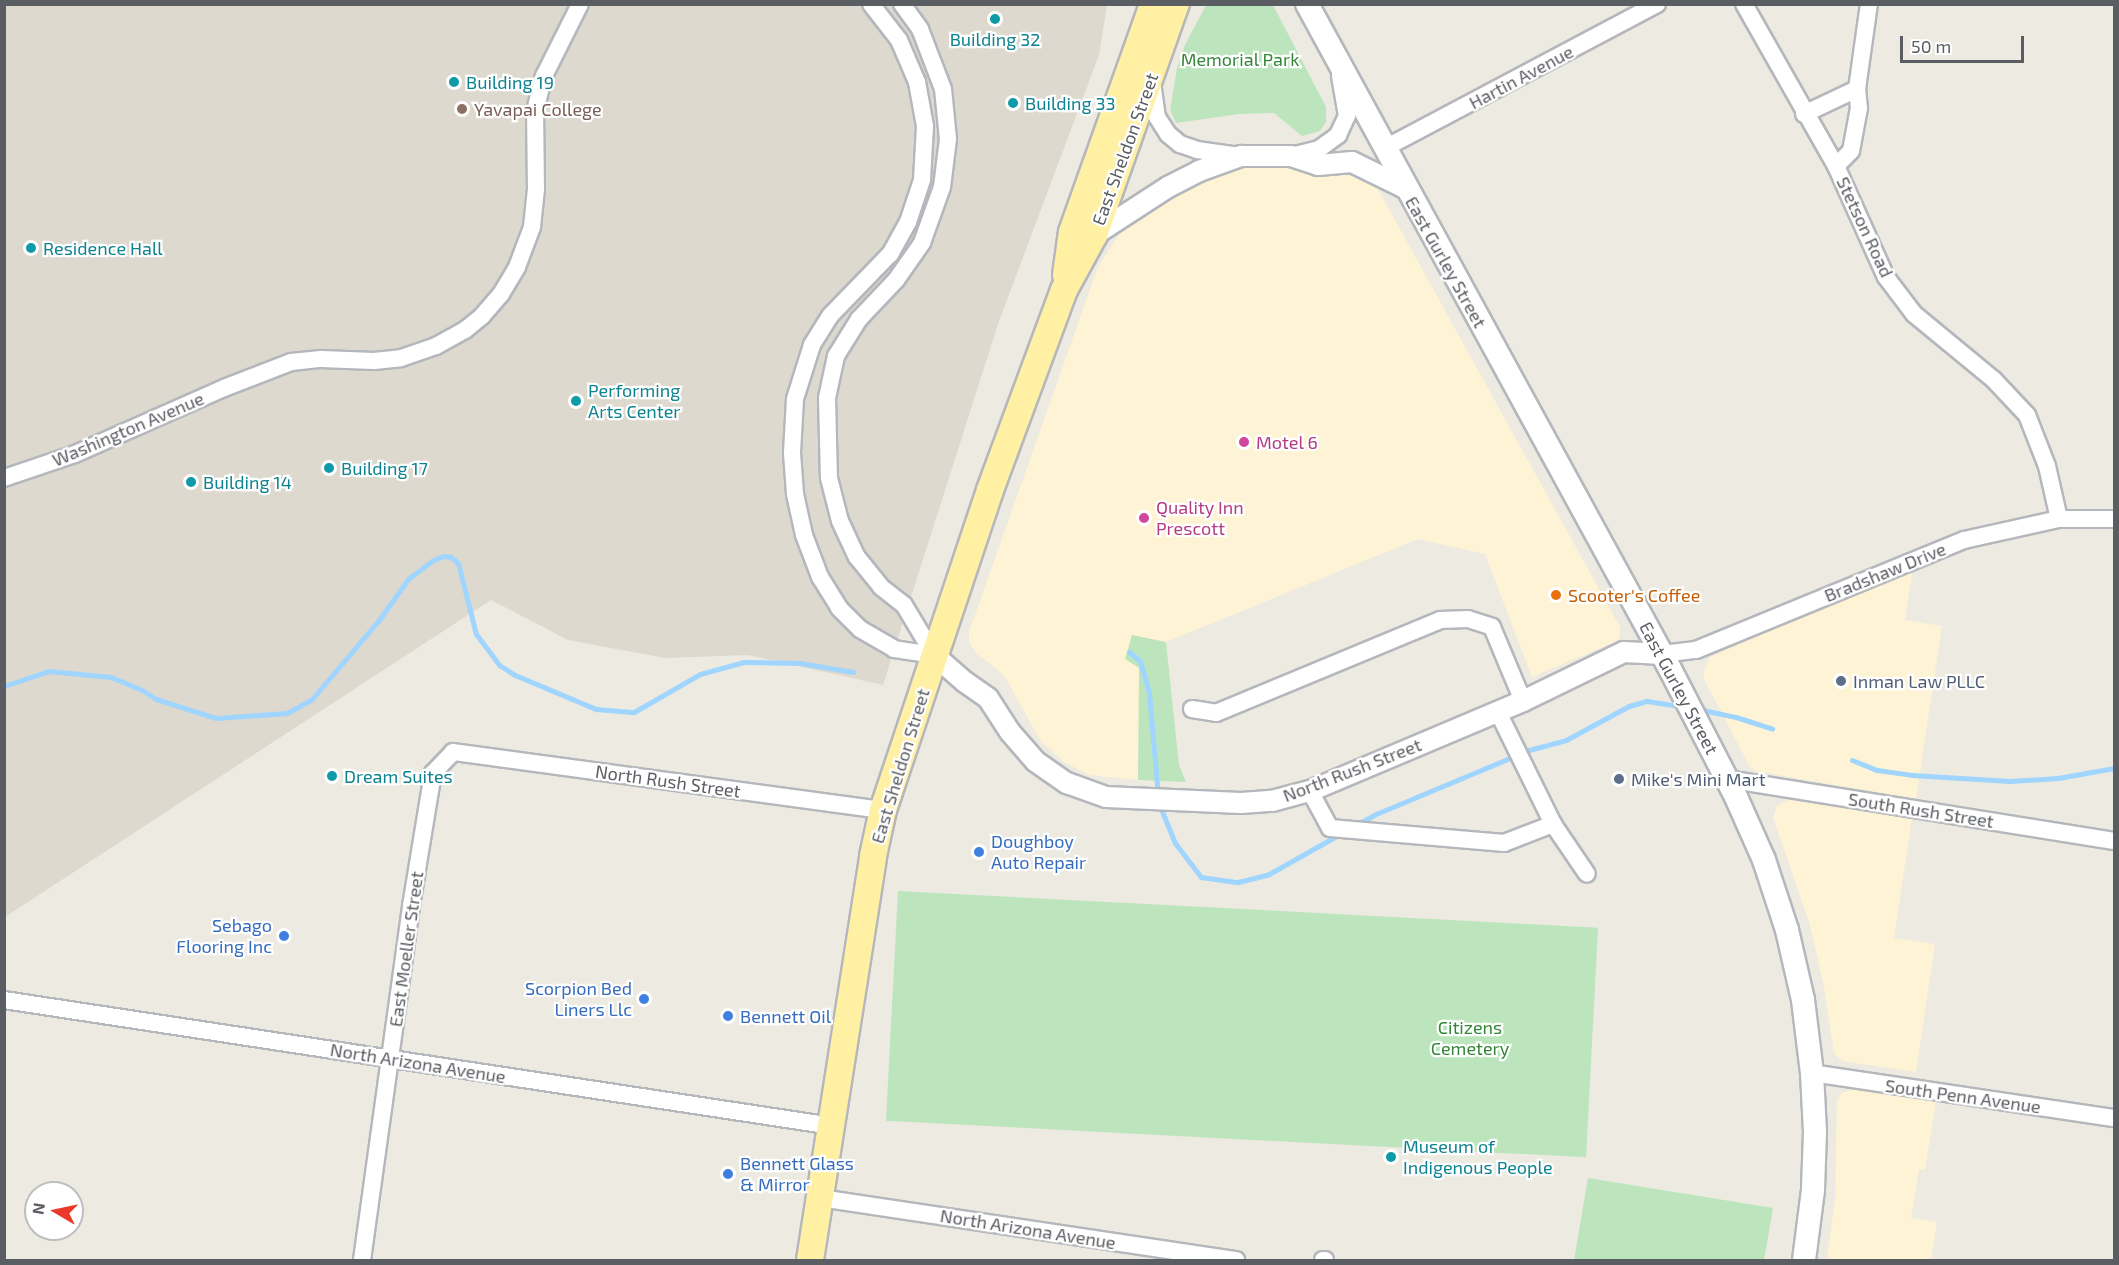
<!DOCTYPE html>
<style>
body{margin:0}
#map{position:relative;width:2119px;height:1265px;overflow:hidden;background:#edeae1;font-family:"Exo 2",sans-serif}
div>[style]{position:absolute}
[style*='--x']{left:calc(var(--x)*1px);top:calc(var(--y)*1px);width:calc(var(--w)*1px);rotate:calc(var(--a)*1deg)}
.commercial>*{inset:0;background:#fef4d5}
.education>*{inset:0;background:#ddd9cf}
.green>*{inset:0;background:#bde5bd;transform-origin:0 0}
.stream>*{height:5px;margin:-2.5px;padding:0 2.5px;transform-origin:2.5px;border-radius:2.5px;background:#9fd5ff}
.roads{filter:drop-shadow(2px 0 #b4b7bc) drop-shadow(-2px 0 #b4b7bc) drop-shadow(0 2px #b4b7bc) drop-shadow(0 -2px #b4b7bc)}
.minor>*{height:16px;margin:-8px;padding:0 8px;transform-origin:8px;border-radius:8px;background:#fff}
.tertiary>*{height:20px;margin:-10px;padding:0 10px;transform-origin:10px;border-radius:10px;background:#fff}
.secondary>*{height:22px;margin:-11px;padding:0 11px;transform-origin:11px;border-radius:11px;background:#fff}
.primary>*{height:26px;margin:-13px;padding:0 13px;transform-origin:13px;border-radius:13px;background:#fff0a4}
.dots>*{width:16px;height:16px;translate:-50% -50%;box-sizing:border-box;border:3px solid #fff;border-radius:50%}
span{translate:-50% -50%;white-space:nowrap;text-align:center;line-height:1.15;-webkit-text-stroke:4.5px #fff;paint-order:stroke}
.culture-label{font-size:18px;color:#0d838f}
.left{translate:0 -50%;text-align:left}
.park-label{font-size:18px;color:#348638}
.street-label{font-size:18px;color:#5a5d62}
.education-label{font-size:18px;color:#785e54}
.hotel-label{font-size:18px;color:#b23c85}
.food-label{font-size:18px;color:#c56008}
.service-label{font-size:18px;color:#4e5e75}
.shop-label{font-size:18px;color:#366cbe}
.right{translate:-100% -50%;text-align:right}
.frame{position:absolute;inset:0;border:6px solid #5a5d62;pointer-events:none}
.north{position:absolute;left:24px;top:1181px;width:60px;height:60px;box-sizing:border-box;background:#fff;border:2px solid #bdbec0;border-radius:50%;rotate:279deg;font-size:16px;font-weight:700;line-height:24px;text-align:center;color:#5a5d62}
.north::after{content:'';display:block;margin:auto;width:21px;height:27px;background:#ea382a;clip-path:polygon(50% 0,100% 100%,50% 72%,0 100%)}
.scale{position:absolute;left:1900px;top:36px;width:124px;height:27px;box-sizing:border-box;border:3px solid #5a5d62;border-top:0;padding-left:8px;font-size:18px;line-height:21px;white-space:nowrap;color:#5a5d62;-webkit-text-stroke:4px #fff;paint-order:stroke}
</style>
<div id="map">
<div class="commercial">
<div style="clip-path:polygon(1262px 163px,1285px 165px,1317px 173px,1343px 167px,1374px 182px,1620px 627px,1620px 637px,1615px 642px,1532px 677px,1485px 554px,1418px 539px,1166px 642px,1132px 635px,1140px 667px,1138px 780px,1089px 775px,1064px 762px,1040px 740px,1004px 675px,976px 653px,969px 642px,969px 632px,1098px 267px,1122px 230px,1158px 199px,1222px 169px)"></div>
<div style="clip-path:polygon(1913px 567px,1905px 620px,1942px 626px,1916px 799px,1755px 771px,1750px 767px,1704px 679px,1704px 671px,1710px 657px)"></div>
<div style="clip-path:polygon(1788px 800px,1912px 818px,1894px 938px,1935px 944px,1916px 1072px,1842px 1061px,1834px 1053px,1824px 987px,1810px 925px,1773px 817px,1777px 806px)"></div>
<div style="clip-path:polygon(1854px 1089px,1936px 1101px,1925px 1170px,1919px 1169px,1911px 1218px,1937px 1222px,1931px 1260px,1827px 1260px,1835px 1198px,1837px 1100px,1842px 1093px)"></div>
</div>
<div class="education">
<div style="clip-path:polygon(5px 5px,1107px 5px,1099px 55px,998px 324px,883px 685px,748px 655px,665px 658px,568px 640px,491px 600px,5px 917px)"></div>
</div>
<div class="green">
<div style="clip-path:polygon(1273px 5px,1326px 107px,1326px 122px,1320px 131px,1302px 136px,1274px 113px,1239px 114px,1176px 123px,1170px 110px,1177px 68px,1185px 45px,1206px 5px)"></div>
<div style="clip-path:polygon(1132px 635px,1166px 642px,1179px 765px,1186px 782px,1138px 780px,1139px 668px,1125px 659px)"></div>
<div style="left:898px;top:891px;width:701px;height:230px;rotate:3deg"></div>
<div style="clip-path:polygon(1588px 1178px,1773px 1208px,1764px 1260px,1574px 1260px)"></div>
</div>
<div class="stream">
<div style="--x:1129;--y:652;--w:14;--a:39"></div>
<div style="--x:1140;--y:661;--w:33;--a:74"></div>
<div style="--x:1149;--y:693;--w:102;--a:85"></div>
<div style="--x:4;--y:686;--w:47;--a:-18.4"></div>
<div style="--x:49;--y:671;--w:62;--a:5.5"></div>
<div style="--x:111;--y:677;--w:34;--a:23"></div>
<div style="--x:142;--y:690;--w:17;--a:33"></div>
<div style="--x:156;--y:699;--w:63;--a:17.6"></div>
<div style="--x:216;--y:718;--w:71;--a:-4"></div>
<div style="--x:287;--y:713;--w:29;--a:-29"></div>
<div style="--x:312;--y:699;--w:104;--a:-49.7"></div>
<div style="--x:379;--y:620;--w:50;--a:-54.7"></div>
<div style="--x:408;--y:579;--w:31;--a:-37"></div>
<div style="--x:433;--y:560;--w:12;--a:-20"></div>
<div style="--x:444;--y:556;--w:7;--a:8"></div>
<div style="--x:451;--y:557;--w:9;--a:41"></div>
<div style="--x:458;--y:563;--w:73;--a:75.8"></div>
<div style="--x:476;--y:634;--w:39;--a:53"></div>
<div style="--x:499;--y:665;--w:19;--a:32"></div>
<div style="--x:515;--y:675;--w:88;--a:22.8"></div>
<div style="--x:596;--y:709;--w:38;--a:5"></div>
<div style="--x:634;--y:712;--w:76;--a:-29.9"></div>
<div style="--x:700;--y:674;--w:46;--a:-15.3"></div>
<div style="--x:744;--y:662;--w:56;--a:1"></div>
<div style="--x:800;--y:663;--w:54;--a:9.6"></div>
<div style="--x:1698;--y:709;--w:39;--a:12"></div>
<div style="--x:1736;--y:717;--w:38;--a:18"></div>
<div style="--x:1852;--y:760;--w:27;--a:22"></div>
<div style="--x:1877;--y:770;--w:35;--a:8"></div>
<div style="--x:1912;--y:775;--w:98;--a:3.5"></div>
<div style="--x:2010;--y:781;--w:48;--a:-3.6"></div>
<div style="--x:2058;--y:778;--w:57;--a:-10.1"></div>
<div style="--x:1159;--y:804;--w:42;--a:67.7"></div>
<div style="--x:1175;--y:843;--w:43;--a:52.6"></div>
<div style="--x:1201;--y:877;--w:37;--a:8"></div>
<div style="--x:1238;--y:882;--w:32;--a:-14"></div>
<div style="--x:1269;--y:874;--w:81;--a:-29.4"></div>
<div style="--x:1356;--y:825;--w:23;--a:-29"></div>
<div style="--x:1376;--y:814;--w:166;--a:-22.7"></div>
<div style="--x:1529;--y:750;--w:38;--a:-15"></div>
<div style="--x:1566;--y:740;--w:72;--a:-28.4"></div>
<div style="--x:1629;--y:706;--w:19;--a:-16"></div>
<div style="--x:1647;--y:701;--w:36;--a:9"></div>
</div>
<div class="roads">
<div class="minor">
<div style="--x:871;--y:4;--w:46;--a:52.1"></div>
<div style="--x:899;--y:40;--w:46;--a:66.8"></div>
<div style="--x:917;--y:82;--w:45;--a:79.7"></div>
<div style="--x:925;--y:126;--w:54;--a:93.2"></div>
<div style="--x:922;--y:180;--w:44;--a:108.4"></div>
<div style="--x:908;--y:222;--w:37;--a:119"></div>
<div style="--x:890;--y:254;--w:86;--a:134.1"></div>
<div style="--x:830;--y:316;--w:34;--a:122"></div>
<div style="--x:812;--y:345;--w:57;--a:107.5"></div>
<div style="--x:795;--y:399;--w:54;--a:93.2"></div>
<div style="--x:792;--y:453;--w:41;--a:85.8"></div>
<div style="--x:795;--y:494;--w:42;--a:77.6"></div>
<div style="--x:804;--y:535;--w:45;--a:69.1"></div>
<div style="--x:820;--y:577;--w:36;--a:58"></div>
<div style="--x:839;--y:608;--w:30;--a:45"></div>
<div style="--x:860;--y:629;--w:39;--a:30"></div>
<div style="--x:894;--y:649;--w:40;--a:8.5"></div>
<div style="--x:902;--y:4;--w:31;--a:54"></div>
<div style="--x:920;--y:29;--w:64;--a:69"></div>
<div style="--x:943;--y:89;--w:50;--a:84.3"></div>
<div style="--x:948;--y:139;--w:48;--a:97.1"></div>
<div style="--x:942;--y:187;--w:59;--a:109.7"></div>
<div style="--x:922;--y:243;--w:45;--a:125.1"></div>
<div style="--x:896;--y:280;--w:54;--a:133.5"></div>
<div style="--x:859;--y:319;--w:44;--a:121.9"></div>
<div style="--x:836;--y:356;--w:43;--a:102.1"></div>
<div style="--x:827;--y:398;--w:80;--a:88.6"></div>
<div style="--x:829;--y:478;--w:44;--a:75.7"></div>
<div style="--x:840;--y:521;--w:40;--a:65"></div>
<div style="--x:857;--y:557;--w:38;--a:51"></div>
<div style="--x:881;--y:587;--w:29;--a:38"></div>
<div style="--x:904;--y:605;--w:58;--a:59"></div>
<div style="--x:1744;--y:4;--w:186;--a:60.4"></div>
<div style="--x:1836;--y:166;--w:122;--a:65.8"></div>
<div style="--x:1886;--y:277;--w:46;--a:52.9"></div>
<div style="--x:1914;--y:314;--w:104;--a:39.5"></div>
<div style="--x:1994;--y:380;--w:48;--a:46.7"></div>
<div style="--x:2027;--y:415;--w:55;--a:68.6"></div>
<div style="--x:2047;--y:466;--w:54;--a:77.2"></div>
<div style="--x:1152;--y:82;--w:35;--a:82"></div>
<div style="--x:1157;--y:117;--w:20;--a:57"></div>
<div style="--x:1168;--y:134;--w:16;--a:40"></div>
<div style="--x:1180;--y:144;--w:18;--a:19"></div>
<div style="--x:1197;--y:150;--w:43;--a:7.9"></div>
<div style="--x:1804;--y:114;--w:59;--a:-25.3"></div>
<div style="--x:1385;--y:148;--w:308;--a:-27.9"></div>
<div style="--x:1291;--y:156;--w:29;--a:-14"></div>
<div style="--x:1319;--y:149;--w:24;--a:-36"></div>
<div style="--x:1338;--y:135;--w:21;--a:-65"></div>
<div style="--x:1347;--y:116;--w:41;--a:-99.9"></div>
<div style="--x:1836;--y:166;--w:21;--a:-45"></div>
<div style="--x:1851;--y:151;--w:44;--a:-79.5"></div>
<div style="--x:1859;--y:108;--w:19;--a:-96"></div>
<div style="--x:1857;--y:89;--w:86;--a:-82"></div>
<div style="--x:4;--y:478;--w:75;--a:-18.7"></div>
<div style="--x:75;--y:454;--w:163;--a:-23.9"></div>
<div style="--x:224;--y:388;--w:72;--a:-21.2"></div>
<div style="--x:291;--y:362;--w:30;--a:-6"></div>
<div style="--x:321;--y:359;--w:53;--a:2.2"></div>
<div style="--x:374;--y:361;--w:27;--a:-6"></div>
<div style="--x:401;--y:358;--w:37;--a:-19"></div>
<div style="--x:436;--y:346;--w:33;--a:-29"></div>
<div style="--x:465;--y:330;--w:22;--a:-39"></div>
<div style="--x:482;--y:316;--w:29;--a:-49"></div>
<div style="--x:501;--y:294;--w:31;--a:-59"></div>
<div style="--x:517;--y:267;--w:43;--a:-69.4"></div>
<div style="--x:532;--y:227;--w:37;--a:-84"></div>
<div style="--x:536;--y:190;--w:79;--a:-90.7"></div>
<div style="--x:535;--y:111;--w:36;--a:-76"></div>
<div style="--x:544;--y:76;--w:80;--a:-63.4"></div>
<div style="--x:1662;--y:654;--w:34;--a:-7"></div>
<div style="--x:1696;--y:650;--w:290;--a:-22.3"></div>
<div style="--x:1964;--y:540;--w:97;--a:-12.5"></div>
<div style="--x:2059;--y:519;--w:55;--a:0"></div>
<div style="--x:1192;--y:709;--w:24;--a:9"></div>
<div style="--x:1216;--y:713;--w:243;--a:-22.5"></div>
<div style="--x:1440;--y:620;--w:28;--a:-2"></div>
<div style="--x:1468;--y:619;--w:25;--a:18"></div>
<div style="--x:1492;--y:627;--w:80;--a:67.3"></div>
<div style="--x:1498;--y:712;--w:125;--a:63.8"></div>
<div style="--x:1553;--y:824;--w:60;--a:55.8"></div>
<div style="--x:1727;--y:779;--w:392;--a:9.1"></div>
<div style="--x:1310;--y:791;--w:42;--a:61.6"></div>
<div style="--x:1330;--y:828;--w:175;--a:4.9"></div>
<div style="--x:1504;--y:843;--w:53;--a:-21.2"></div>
<div style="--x:4;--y:1000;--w:838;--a:8.65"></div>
<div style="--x:1812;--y:1073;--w:305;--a:8.5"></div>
<div style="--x:820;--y:1198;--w:421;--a:8.5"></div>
<div style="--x:362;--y:1260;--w:357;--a:-82.1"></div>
<div style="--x:411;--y:906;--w:135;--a:-80.6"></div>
<div style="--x:433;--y:773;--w:29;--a:-46"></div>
<div style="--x:453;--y:752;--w:434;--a:7.7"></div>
<div style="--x:1323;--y:1260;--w:2;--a:0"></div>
</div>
<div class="tertiary">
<div style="--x:1094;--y:235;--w:88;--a:-33"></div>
<div style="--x:1168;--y:187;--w:35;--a:-27"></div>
<div style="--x:1199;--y:171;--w:45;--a:-19.7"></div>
<div style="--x:1241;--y:156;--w:50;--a:0"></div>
<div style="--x:1291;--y:156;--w:28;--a:18"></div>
<div style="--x:1318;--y:165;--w:34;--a:-5"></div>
<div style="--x:1352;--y:162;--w:59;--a:26.1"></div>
<div style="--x:934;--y:655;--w:41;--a:41.1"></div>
<div style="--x:965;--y:682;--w:28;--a:35"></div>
<div style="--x:988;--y:698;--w:40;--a:57.1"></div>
<div style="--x:1010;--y:732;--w:38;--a:49"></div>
<div style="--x:1035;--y:761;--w:39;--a:35"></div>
<div style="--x:1067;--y:783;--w:41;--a:19.7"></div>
<div style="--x:1106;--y:797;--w:135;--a:2.5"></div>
<div style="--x:1241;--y:803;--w:31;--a:-4"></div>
<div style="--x:1272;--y:801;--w:39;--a:-15"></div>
<div style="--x:1310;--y:791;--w:231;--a:-22.9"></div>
<div style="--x:1523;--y:701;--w:112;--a:-25.9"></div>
<div style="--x:1624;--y:652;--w:38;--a:3"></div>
</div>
<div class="secondary">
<div style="--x:1307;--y:4;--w:758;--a:61.37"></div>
<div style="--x:1670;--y:669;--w:144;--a:62.7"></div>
<div style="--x:1736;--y:797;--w:69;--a:66"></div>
<div style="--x:1764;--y:860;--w:74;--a:71.8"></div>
<div style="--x:1787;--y:930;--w:72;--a:77.1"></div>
<div style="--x:1803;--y:1000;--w:74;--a:83"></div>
<div style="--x:1812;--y:1073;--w:59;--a:87.1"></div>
<div style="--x:1815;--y:1132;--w:58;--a:92"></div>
<div style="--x:1813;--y:1190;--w:71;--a:97.3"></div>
</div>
<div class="primary">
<div style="--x:1066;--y:275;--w:43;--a:-82.1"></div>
<div style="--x:1072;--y:232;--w:242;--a:-70.4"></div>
<div style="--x:810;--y:1260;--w:409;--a:-81.1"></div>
<div style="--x:873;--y:856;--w:47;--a:-77.7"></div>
<div style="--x:883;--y:810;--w:337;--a:-71.5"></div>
<div style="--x:990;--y:490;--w:213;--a:-69.7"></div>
<div style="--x:1064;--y:290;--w:63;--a:-61.4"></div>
<div style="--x:1094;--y:235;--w:245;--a:-70.5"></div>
</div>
</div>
<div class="dots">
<div style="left:995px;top:19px;background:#0f9aa8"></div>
<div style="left:454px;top:82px;background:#0f9aa8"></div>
<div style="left:1013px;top:103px;background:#0f9aa8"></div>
<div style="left:462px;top:109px;background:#8d6e63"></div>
<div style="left:31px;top:248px;background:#0f9aa8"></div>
<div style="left:576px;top:401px;background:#0f9aa8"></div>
<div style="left:1244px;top:442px;background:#d1479c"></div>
<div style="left:329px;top:468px;background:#0f9aa8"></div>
<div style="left:191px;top:482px;background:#0f9aa8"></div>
<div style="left:1144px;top:518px;background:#d1479c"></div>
<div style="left:1556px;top:595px;background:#e8710a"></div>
<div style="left:1841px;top:681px;background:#5c6f8a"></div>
<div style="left:332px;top:776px;background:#0f9aa8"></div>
<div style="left:1619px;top:779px;background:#5c6f8a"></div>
<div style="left:979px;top:852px;background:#3f7fe0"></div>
<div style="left:284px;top:936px;background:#3f7fe0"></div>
<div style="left:644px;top:999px;background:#3f7fe0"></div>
<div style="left:728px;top:1016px;background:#3f7fe0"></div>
<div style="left:1391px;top:1157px;background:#0f9aa8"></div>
<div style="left:728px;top:1174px;background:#3f7fe0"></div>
</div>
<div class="culture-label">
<span style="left:995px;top:39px">Building 32</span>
<span class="left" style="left:466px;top:82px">Building 19</span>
<span class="left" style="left:1025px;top:103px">Building 33</span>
<span class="left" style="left:43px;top:248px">Residence Hall</span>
<span class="left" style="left:588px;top:401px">Performing<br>Arts Center</span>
<span class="left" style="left:341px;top:468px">Building 17</span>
<span class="left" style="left:203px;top:482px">Building 14</span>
<span class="left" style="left:344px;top:776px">Dream Suites</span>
<span class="left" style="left:1403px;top:1157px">Museum of<br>Indigenous People</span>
</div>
<div class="park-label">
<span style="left:1240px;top:59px">Memorial Park</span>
<span style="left:1470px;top:1038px">Citizens<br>Cemetery</span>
</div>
<div class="street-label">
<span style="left:1521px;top:77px;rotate:-28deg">Hartin Avenue</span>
<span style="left:1125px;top:149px;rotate:-70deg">East Sheldon Street</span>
<span style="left:1865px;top:227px;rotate:65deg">Stetson Road</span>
<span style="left:1446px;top:262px;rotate:61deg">East Gurley Street</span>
<span style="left:128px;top:429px;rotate:-23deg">Washington Avenue</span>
<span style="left:1885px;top:572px;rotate:-22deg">Bradshaw Drive</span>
<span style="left:1679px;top:688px;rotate:62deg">East Gurley Street</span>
<span style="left:900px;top:766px;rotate:-73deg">East Sheldon Street</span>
<span style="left:1352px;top:770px;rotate:-21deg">North Rush Street</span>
<span style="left:668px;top:781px;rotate:8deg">North Rush Street</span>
<span style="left:1921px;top:810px;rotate:9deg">South Rush Street</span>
<span style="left:406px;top:949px;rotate:-82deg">East Moeller Street</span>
<span style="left:418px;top:1063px;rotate:9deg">North Arizona Avenue</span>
<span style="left:1963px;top:1096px;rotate:8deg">South Penn Avenue</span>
<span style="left:1028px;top:1229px;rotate:9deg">North Arizona Avenue</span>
</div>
<div class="education-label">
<span class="left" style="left:474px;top:109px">Yavapai College</span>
</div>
<div class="hotel-label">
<span class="left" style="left:1256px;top:442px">Motel 6</span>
<span class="left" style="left:1156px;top:518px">Quality Inn<br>Prescott</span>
</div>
<div class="food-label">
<span class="left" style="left:1568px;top:595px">Scooter's Coffee</span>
</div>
<div class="service-label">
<span class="left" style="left:1853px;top:681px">Inman Law PLLC</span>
<span class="left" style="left:1631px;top:779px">Mike's Mini Mart</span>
</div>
<div class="shop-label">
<span class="left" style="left:991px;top:852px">Doughboy<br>Auto Repair</span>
<span class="right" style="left:272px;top:936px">Sebago<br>Flooring Inc</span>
<span class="right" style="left:632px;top:999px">Scorpion Bed<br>Liners Llc</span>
<span class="left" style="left:740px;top:1016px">Bennett Oil</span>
<span class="left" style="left:740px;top:1174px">Bennett Glass<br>&amp; Mirror</span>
</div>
<div class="frame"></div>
<div class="north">N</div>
<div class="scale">50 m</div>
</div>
